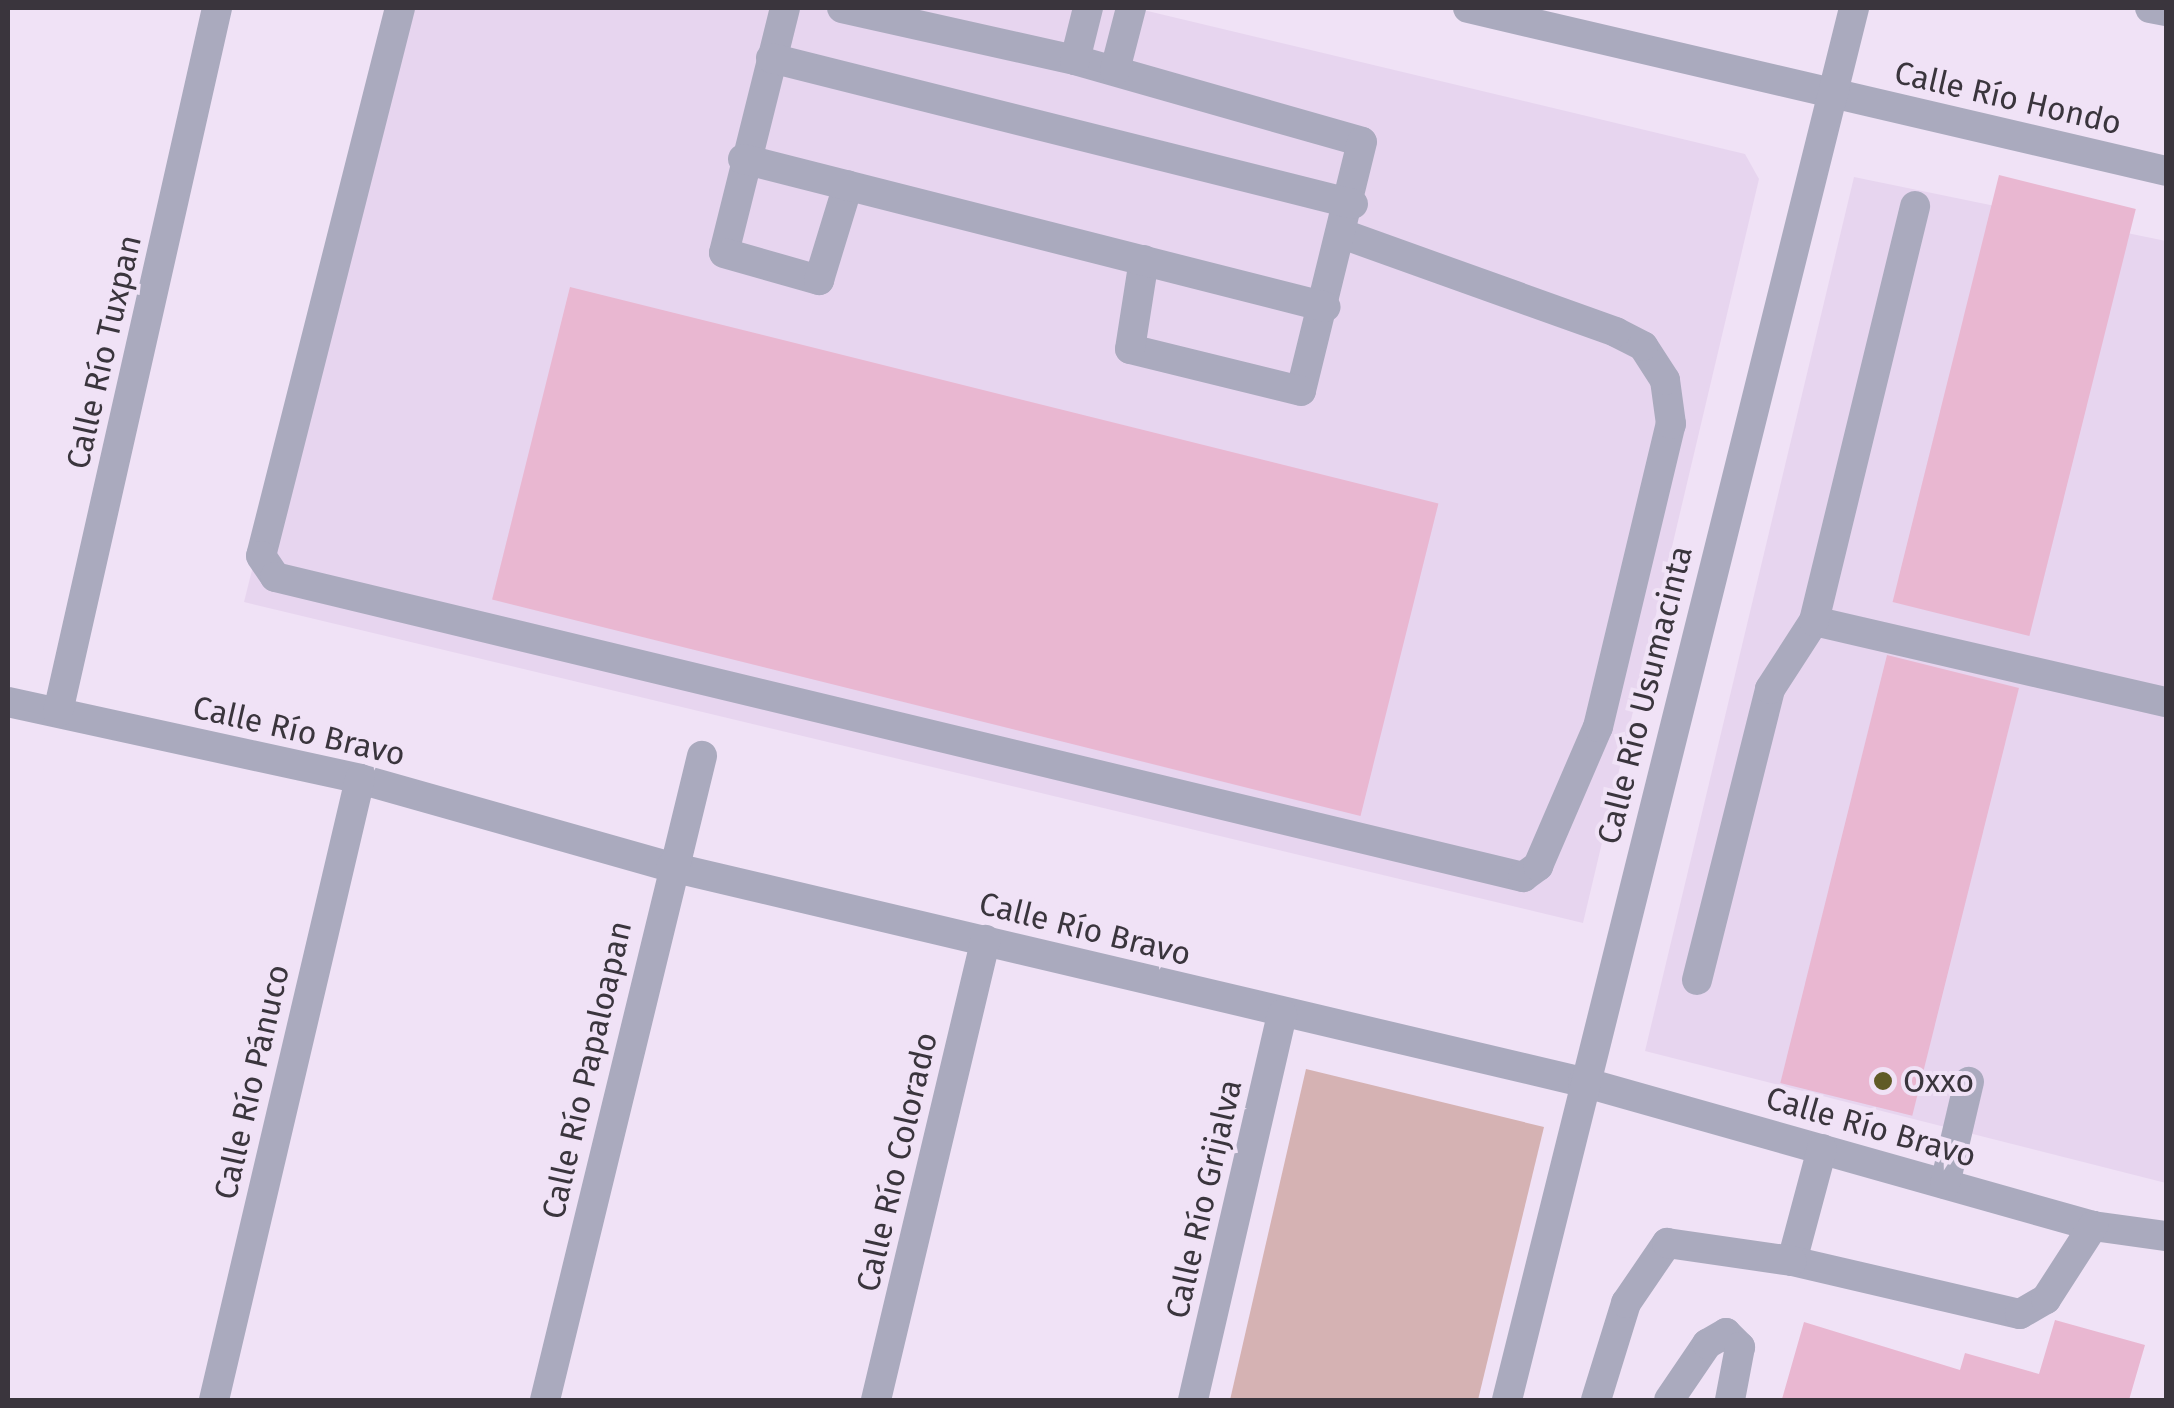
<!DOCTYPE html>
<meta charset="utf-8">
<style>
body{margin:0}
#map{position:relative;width:2174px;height:1408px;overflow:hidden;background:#f0e2f6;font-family:"Fira Sans",sans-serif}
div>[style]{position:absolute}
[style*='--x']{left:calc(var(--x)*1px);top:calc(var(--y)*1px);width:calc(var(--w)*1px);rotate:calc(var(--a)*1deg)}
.built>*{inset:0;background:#e7d5ef}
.green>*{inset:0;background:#d5b2b3}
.building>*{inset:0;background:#e9b7d1;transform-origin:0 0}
.minor>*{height:30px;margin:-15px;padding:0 15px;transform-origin:15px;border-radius:15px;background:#aaaabe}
.dots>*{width:28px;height:28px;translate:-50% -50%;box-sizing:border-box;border:5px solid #f0e2f6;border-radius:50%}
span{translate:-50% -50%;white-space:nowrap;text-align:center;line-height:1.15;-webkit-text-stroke:8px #f0e2f6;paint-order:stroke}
.street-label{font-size:32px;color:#3a353d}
.poi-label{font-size:32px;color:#3a353d}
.left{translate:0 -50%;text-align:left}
.frame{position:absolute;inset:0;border:10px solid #3a353d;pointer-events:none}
</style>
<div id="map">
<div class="built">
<div style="clip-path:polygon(393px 8px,1135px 8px,1745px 154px,1759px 179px,1583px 923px,244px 602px)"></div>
<div style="clip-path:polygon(1854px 177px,2166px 241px,2166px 1183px,1645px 1051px)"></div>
</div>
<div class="green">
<div style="clip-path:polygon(1306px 1069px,1544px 1127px,1478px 1400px,1230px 1400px)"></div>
</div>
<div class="building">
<div style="left:1999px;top:175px;width:141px;height:440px;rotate:14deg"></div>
<div style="left:570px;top:287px;width:895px;height:322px;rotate:14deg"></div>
<div style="left:1887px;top:655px;width:136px;height:441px;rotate:14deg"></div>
<div style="clip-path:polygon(2055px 1320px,2145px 1345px,2129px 1400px,1782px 1399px,1804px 1322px,1960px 1370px,1965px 1353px,2039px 1374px)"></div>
</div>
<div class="minor">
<div style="--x:400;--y:8;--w:565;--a:104.23"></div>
<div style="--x:261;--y:556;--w:25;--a:56"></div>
<div style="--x:275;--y:577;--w:1284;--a:13.52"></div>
<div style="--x:1523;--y:877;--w:19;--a:-36"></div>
<div style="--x:1538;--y:866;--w:151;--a:-66.7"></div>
<div style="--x:1598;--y:727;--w:312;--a:-76.5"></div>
<div style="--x:1671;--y:424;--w:44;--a:-97.8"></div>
<div style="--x:1665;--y:380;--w:40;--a:-122.9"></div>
<div style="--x:1643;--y:346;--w:30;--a:-153"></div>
<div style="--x:1616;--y:332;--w:290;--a:-160.3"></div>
<div style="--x:785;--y:8;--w:252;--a:104"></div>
<div style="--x:724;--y:253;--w:99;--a:15.9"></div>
<div style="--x:819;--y:280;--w:99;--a:-73"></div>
<div style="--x:842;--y:8;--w:239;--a:12.6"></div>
<div style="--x:1075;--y:60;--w:298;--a:15.9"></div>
<div style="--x:1362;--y:142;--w:256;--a:103.8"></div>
<div style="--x:1301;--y:391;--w:176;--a:-166.2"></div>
<div style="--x:1130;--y:349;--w:90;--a:-81.1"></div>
<div style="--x:1468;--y:8;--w:717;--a:13.14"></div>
<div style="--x:2150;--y:8;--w:16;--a:11"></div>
<div style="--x:771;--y:58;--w:600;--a:14.08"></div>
<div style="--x:1075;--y:60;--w:54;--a:-76"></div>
<div style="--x:1115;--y:70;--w:64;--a:-75.5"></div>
<div style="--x:743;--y:159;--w:601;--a:14.24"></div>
<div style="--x:1814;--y:621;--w:361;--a:13"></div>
<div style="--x:8;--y:702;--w:360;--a:12.3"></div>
<div style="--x:360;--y:779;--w:323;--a:15.8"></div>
<div style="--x:671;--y:867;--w:937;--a:13.27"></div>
<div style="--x:1583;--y:1082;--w:530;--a:15.77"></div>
<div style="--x:2093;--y:1226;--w:74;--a:7.8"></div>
<div style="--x:58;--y:712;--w:722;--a:-77.27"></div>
<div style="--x:1697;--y:980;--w:300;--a:-75.9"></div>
<div style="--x:1770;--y:689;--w:81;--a:-57.1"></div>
<div style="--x:1814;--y:621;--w:427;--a:-76.3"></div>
<div style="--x:1822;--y:1149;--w:116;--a:105"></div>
<div style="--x:1792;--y:1261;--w:234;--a:13.1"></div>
<div style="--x:2020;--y:1314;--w:30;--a:-30"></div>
<div style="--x:2046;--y:1299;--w:87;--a:-57.2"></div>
<div style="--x:1945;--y:1184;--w:105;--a:-76.8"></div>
<div style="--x:214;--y:1400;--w:638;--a:-76.77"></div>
<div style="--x:545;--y:1400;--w:663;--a:-76.3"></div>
<div style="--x:876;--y:1400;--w:473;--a:-76.6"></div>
<div style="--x:1193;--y:1400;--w:396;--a:-77"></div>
<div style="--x:1507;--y:1400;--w:1435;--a:-76"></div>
<div style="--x:1596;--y:1400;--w:102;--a:-72.8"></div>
<div style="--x:1626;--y:1303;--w:73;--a:-55.7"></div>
<div style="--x:1667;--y:1243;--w:126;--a:8.2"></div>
<div style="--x:1669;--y:1400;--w:68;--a:-55.8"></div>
<div style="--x:1707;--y:1344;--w:22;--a:-30"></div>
<div style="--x:1726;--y:1333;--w:20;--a:45"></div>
<div style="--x:1740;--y:1347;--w:54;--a:100.7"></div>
</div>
<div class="dots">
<div style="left:1883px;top:1081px;background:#605b27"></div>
</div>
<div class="street-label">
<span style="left:2008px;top:98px;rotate:13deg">Calle Río Hondo</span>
<span style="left:104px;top:352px;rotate:-77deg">Calle Río Tuxpan</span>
<span style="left:1645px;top:695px;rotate:-76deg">Calle Río Usumacinta</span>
<span style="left:299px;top:731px;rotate:13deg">Calle Río Bravo</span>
<span style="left:1085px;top:929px;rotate:14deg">Calle Río Bravo</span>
<span style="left:587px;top:1070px;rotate:-77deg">Calle Río Papaloapan</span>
<span style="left:252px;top:1082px;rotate:-77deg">Calle Río Pánuco</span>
<span style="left:1871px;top:1127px;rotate:16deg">Calle Río Bravo</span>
<span style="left:897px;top:1162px;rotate:-77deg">Calle Río Colorado</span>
<span style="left:1204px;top:1199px;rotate:-77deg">Calle Río Grijalva</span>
</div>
<div class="poi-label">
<span class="left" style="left:1903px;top:1081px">Oxxo</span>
</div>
<div class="frame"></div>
</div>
